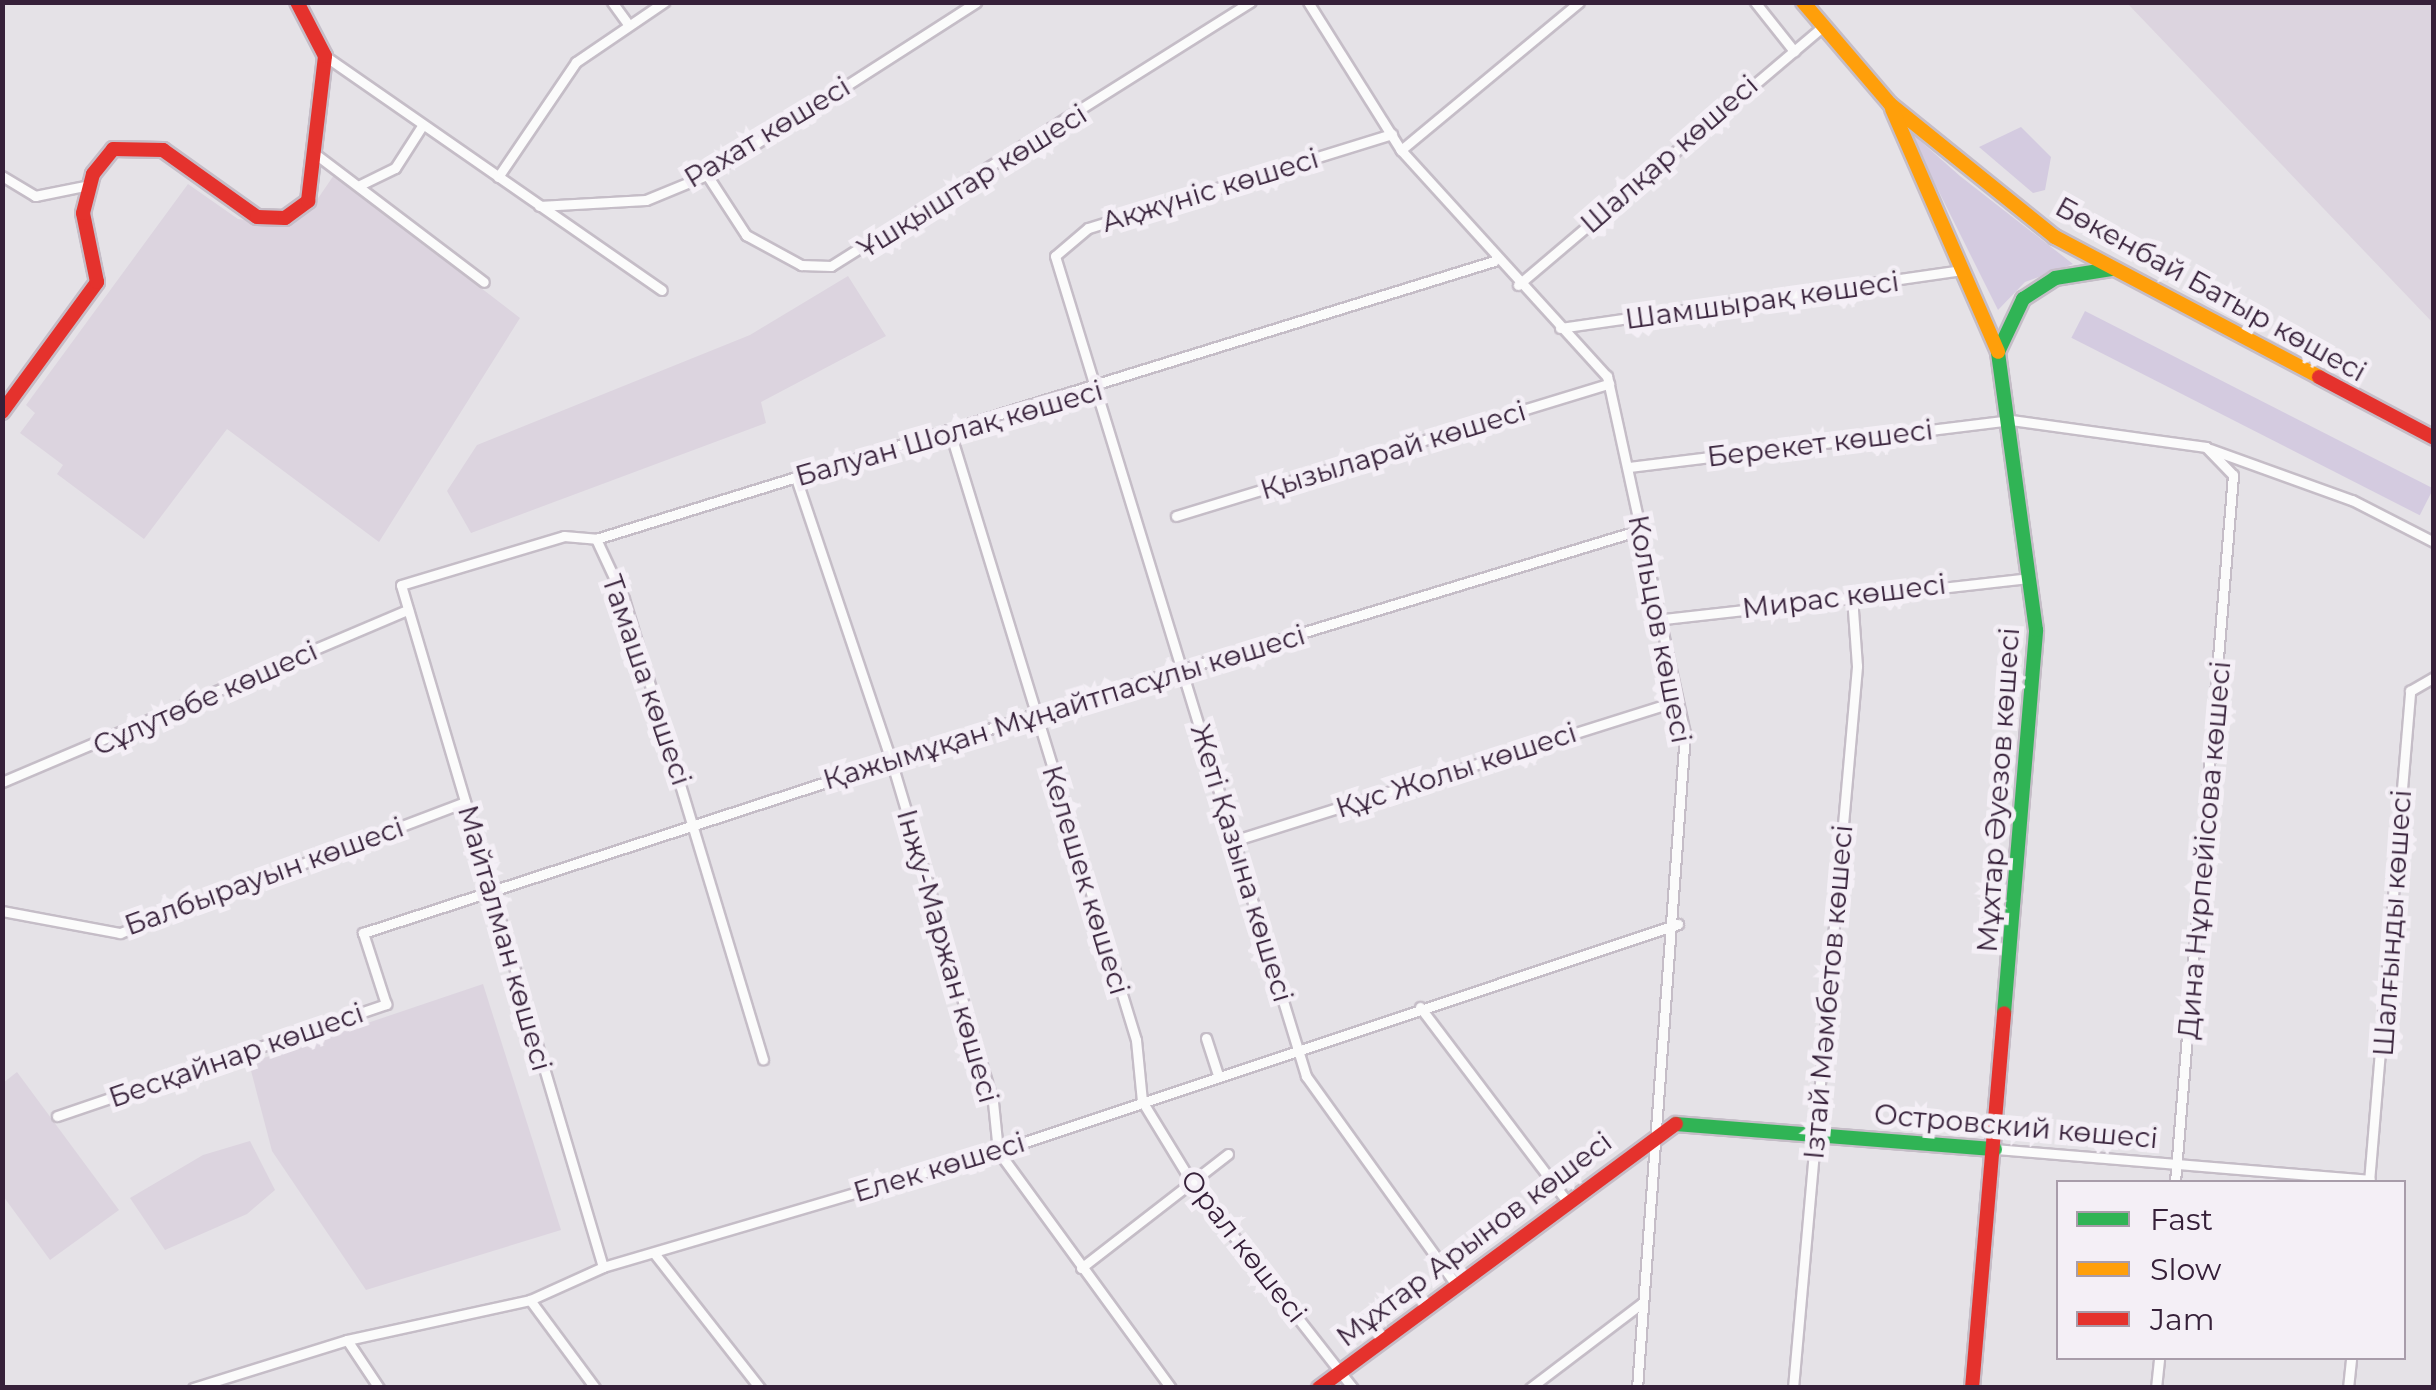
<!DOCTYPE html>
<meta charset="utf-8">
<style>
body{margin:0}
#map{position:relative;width:2436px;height:1390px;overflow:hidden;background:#e5e2e7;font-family:Montserrat,sans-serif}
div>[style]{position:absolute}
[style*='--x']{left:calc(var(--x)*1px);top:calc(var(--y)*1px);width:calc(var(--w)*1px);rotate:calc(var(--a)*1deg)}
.built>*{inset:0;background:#dcd4df}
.green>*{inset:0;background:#d4cbe0;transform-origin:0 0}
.roads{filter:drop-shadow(2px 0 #c5bdc7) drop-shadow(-2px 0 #c5bdc7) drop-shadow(0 2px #c5bdc7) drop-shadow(0 -2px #c5bdc7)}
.street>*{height:9px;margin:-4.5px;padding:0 4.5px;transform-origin:4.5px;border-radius:4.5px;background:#fbfbfb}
.fast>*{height:14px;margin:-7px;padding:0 7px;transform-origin:7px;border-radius:7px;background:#30b455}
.slow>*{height:14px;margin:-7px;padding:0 7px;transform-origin:7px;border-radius:7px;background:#ff9f0a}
.jam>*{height:14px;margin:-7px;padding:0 7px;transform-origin:7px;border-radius:7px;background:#e5322d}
span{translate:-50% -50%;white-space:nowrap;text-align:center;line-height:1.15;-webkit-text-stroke:10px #f4eff6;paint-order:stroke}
.street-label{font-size:28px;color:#362039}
.frame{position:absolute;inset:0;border:5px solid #362039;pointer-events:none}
.legend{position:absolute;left:2056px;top:1180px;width:350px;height:180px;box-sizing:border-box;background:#f4eff6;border:2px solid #a89caa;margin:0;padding:12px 18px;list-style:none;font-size:30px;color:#362039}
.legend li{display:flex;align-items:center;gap:20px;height:50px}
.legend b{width:50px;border:2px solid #a89caa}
</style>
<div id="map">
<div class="built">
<div style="clip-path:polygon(2127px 3px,2433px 3px,2433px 323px)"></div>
<div style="clip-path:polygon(334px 175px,520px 318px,379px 542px,227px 429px,144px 539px,57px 474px,63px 465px,20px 433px,35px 413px,26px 405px,188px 184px,238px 219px,278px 225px,308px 213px)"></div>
<div style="clip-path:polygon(848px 276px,886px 336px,761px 402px,766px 423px,471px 533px,447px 491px,477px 445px,750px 335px)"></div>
<div style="clip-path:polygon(483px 984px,561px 1230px,366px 1290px,272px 1151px,249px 1063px)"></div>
<div style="clip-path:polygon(17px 1072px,119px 1210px,50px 1260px,3px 1196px,3px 1083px)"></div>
<div style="clip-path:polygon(250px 1141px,275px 1190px,247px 1214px,165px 1250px,130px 1198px,203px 1155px)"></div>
</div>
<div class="green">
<div style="clip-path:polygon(2021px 127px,2051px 157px,2045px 190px,2033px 193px,1979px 147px)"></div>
<div style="clip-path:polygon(1908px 130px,1960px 176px,2073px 264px,2025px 282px,1998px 310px)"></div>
<div style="left:2085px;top:311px;width:391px;height:30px;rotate:27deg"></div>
</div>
<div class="roads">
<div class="street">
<div style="--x:612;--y:2;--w:27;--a:54"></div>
<div style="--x:1308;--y:2;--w:175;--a:57.9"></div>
<div style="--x:1401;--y:150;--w:306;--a:47.7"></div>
<div style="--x:1607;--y:376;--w:365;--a:77.7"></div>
<div style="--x:1685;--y:733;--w:657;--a:94.19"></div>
<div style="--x:1755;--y:2;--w:63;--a:51.5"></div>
<div style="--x:325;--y:56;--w:410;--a:34.8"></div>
<div style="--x:1392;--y:134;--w:318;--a:162.8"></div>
<div style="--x:1088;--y:228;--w:43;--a:139.7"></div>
<div style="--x:1055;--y:256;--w:858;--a:72.98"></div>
<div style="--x:1306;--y:1076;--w:254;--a:54.3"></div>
<div style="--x:1401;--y:150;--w:231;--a:-39.7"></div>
<div style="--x:318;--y:156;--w:208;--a:37.2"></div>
<div style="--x:707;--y:175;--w:72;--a:57"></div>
<div style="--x:746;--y:235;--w:63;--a:28.6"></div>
<div style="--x:801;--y:265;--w:30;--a:2"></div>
<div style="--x:831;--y:266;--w:496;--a:-32.2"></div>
<div style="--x:2;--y:176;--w:39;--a:31"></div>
<div style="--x:35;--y:196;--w:55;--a:-11.5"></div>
<div style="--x:498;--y:177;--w:139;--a:-55.9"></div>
<div style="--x:576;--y:62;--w:107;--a:-34.3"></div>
<div style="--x:360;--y:185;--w:39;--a:-26"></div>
<div style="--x:395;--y:168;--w:50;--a:-57.3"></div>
<div style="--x:539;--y:206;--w:107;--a:-3.2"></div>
<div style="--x:646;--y:200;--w:66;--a:-22.3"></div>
<div style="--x:707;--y:175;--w:320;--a:-32.7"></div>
<div style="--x:1518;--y:285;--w:400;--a:-40.3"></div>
<div style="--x:1560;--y:328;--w:407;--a:-8.2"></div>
<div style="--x:950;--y:432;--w:636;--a:72.99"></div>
<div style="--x:1136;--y:1040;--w:61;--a:84.4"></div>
<div style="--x:1142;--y:1101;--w:96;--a:58.6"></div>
<div style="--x:1192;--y:1183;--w:261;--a:51.9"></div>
<div style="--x:2210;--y:449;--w:151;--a:19.8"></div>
<div style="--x:2352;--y:500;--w:92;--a:27.1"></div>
<div style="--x:1629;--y:467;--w:385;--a:-7"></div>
<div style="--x:2011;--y:420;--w:197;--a:7.9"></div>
<div style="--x:2206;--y:447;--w:39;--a:46"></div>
<div style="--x:2233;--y:475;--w:709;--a:94.69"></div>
<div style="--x:796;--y:478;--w:298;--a:71.4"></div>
<div style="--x:891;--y:760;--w:357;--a:73.4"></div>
<div style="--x:993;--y:1102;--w:49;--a:84.2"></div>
<div style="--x:998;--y:1151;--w:293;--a:53.9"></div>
<div style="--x:1176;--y:516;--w:453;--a:-17"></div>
<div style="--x:596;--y:539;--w:66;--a:65"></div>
<div style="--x:624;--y:599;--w:481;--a:73.2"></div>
<div style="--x:1655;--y:620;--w:378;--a:-6.4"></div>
<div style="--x:2;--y:782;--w:441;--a:-23"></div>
<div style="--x:1236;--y:840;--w:462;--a:-17.5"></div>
<div style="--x:2;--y:911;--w:120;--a:10.6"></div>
<div style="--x:120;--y:933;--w:369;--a:-20.8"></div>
<div style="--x:1420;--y:1007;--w:242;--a:52.9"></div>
<div style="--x:1206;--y:1038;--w:39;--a:72"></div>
<div style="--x:57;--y:1116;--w:348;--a:-18.8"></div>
<div style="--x:386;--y:1004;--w:75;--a:-107.9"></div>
<div style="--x:363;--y:933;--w:707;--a:-18.05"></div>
<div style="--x:1035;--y:714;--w:632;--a:-16.92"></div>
<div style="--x:1995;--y:1149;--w:376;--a:4.7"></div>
<div style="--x:2369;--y:1182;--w:493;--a:-85.2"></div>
<div style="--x:2410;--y:691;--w:28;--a:-30"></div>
<div style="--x:654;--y:1253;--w:172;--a:51.9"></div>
<div style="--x:603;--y:1267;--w:711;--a:-106.5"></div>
<div style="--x:401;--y:585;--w:170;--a:-16.7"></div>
<div style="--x:564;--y:536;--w:32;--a:5"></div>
<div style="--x:596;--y:539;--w:940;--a:-17.2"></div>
<div style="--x:1081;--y:1268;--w:186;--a:-37.8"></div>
<div style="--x:530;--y:1300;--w:109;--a:53.5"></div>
<div style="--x:347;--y:1340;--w:58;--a:56.3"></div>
<div style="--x:193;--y:1388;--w:161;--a:-17.3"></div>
<div style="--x:347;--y:1340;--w:187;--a:-12.3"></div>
<div style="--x:530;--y:1300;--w:80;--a:-24.3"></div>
<div style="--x:603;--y:1267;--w:412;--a:-16.4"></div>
<div style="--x:998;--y:1151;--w:717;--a:-18.46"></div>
<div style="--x:1530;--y:1388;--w:141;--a:-37.2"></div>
<div style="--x:1793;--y:1388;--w:725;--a:-84.93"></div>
<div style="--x:1857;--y:666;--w:70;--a:-94.1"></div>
<div style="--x:2156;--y:1388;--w:30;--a:-84"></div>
<div style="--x:2348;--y:1388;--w:30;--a:-84"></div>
</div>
<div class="fast">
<div style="--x:2004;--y:1013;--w:384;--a:-85.2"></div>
<div style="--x:2036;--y:630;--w:281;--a:-97.8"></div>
<div style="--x:1998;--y:352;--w:59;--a:-64.7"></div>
<div style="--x:2023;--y:299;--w:38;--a:-33"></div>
<div style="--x:2055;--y:278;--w:57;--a:-9.1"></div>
<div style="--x:1676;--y:1124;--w:320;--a:4.5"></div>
</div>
<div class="slow">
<div style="--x:1803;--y:2;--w:134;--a:49.5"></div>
<div style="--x:1890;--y:104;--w:212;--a:38.9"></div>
<div style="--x:2055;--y:237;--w:299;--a:27.9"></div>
<div style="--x:1892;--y:109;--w:265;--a:66.4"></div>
</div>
<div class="jam">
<div style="--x:2319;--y:377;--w:130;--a:27.9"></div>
<div style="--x:2;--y:412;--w:161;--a:-53.8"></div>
<div style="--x:97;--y:282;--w:70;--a:-101.5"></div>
<div style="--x:83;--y:213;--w:40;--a:-75.6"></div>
<div style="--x:93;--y:174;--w:32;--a:-51"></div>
<div style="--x:113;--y:149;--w:50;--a:1.1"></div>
<div style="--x:163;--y:150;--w:115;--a:35.5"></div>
<div style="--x:257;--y:217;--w:28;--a:2"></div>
<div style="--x:285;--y:218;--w:29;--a:-36"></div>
<div style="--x:308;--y:201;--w:146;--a:-83.3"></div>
<div style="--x:325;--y:56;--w:61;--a:-117.4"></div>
<div style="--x:1319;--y:1388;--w:444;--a:-36.5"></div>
<div style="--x:1972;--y:1388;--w:376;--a:-85.1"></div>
</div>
</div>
<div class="street-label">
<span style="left:767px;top:132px;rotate:-31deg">Рахат көшесі</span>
<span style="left:1669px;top:154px;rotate:-41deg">Шалқар көшесі</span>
<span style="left:972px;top:181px;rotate:-32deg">Ұшқыштар көшесі</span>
<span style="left:1210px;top:190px;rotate:-17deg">Ақжүніс көшесі</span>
<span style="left:2211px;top:289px;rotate:29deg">Бөкенбай Батыр көшесі</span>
<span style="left:1762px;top:300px;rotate:-8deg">Шамшырақ көшесі</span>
<span style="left:949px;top:433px;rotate:-16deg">Балуан Шолақ көшесі</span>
<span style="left:1820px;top:443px;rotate:-7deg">Берекет көшесі</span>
<span style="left:1393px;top:450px;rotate:-17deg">Қызыларай көшесі</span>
<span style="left:1844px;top:596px;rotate:-7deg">Мирас көшесі</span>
<span style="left:1660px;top:629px;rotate:79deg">Кольцов көшесі</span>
<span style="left:647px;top:680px;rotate:71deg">Тамаша көшесі</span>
<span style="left:205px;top:698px;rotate:-24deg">Сұлутөбе көшесі</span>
<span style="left:1064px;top:707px;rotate:-17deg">Қажымұқан Мұңайтпасұлы көшесі</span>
<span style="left:1456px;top:770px;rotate:-18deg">Құс Жолы көшесі</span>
<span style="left:1998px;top:790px;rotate:-86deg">Мұхтар Әуезов көшесі</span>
<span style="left:2204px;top:850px;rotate:-85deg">Дина Нұрпейісова көшесі</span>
<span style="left:1242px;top:863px;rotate:73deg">Жеті Қазына көшесі</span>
<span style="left:264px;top:876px;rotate:-20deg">Балбырауын көшесі</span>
<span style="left:1086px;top:880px;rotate:73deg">Келешек көшесі</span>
<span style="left:2392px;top:923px;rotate:-86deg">Шалғынды көшесі</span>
<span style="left:505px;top:938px;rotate:74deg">Майталман көшесі</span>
<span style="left:948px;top:956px;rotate:74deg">Інжу-Маржан көшесі</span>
<span style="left:1828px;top:992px;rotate:-85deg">Ізтай Мәмбетов көшесі</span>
<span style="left:236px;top:1055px;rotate:-19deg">Бесқайнар көшесі</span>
<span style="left:2016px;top:1126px;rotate:5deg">Островский көшесі</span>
<span style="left:939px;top:1167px;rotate:-17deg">Елек көшесі</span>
<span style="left:1474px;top:1239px;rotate:-37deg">Мұхтар Арынов көшесі</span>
<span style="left:1244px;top:1246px;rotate:52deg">Орал көшесі</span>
</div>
<div class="frame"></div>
<ul class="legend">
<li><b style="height:12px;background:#30b455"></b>Fast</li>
<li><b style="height:12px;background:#ff9f0a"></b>Slow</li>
<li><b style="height:12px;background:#e5322d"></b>Jam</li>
</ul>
</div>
